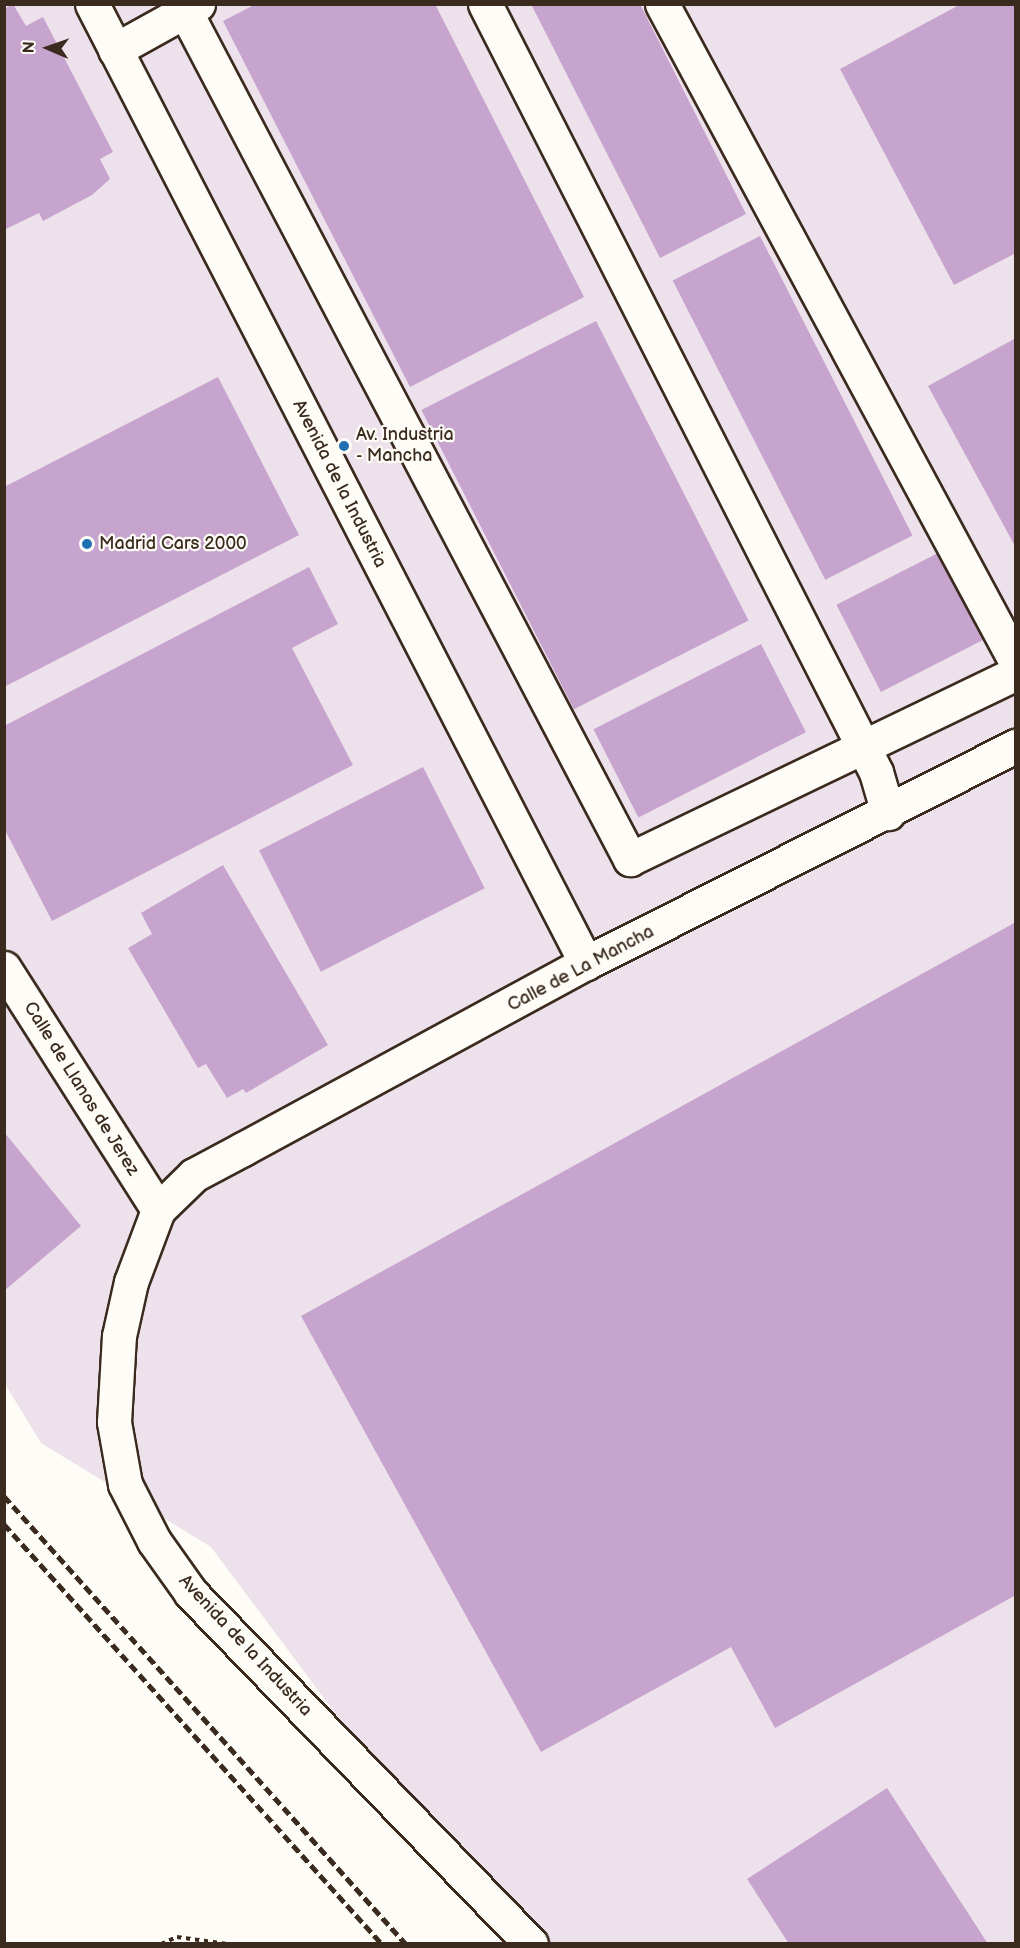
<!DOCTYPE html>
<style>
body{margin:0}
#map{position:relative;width:1020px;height:1948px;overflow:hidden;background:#fdfcf7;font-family:"Balsamiq Sans",sans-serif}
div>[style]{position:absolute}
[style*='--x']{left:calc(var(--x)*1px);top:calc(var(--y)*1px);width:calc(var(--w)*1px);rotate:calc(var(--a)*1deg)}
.built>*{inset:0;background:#ede2eb}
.building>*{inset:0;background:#c7a4ce;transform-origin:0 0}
.path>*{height:4px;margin-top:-2px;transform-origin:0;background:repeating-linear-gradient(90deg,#3b2a1e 0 4.5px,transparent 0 9px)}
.roads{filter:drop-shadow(2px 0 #3b2a1e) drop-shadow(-2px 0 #3b2a1e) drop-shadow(0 2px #3b2a1e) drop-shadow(0 -2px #3b2a1e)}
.minor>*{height:33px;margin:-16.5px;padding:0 16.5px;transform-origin:16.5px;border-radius:16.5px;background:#fdfcf7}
.rail>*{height:4.5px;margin-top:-2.25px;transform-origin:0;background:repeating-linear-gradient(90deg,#3b2a1e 0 9px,transparent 0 13.5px)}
.dots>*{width:16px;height:16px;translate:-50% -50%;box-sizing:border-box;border:3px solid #fdfcf7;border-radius:50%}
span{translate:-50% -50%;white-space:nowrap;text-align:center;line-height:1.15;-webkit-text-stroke:4.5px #fdfcf7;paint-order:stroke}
.poi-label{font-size:18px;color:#3b2a1e}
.left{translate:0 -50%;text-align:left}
.street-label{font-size:18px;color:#3b2a1e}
.frame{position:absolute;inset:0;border:6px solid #3b2a1e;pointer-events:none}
.north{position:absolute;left:18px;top:18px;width:60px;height:60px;-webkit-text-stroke:4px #fdfcf7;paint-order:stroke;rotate:272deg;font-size:16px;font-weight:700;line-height:24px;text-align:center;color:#3b2a1e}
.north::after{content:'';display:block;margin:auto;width:21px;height:27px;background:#3b2a1e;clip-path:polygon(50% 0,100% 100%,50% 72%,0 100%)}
</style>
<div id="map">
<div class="built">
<div style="clip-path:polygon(5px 5px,1015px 5px,1015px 1943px,507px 1943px,211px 1547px,41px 1443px,5px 1384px)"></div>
</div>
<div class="building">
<div style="clip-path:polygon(13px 4px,26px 26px,43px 17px,113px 152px,100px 159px,110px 179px,92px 195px,43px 221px,39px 213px,4px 230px,4px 9px)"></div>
<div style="clip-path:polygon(256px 4px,435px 4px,584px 297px,410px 387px,223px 21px)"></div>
<div style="clip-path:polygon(531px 4px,640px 4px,746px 214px,660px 258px)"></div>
<div style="clip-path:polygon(961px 4px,1016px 4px,1016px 253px,954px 285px,840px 69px)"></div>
<div style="left:760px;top:236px;width:336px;height:98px;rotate:63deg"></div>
<div style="left:596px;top:321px;width:336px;height:196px;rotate:63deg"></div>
<div style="clip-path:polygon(1016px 338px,1016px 548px,928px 386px)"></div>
<div style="clip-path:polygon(218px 377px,299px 535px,4px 687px,4px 487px)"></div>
<div style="left:938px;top:553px;width:98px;height:114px;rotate:63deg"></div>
<div style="clip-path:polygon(309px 567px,338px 624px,292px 648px,353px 765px,52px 921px,4px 828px,4px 726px)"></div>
<div style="left:761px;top:644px;width:99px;height:188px;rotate:63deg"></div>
<div style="left:423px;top:767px;width:136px;height:184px;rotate:63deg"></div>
<div style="clip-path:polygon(223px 865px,328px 1045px,246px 1093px,243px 1089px,227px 1098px,206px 1064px,198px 1068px,128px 948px,152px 934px,141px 913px)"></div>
<div style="clip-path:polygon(1016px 922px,1016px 1595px,775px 1728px,731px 1647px,541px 1752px,301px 1316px)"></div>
<div style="clip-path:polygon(4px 1132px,81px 1226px,4px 1291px)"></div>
<div style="clip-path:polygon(887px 1788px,988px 1944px,789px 1944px,747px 1879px)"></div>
</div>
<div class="path">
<div style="--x:161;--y:1944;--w:17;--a:-24"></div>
<div style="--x:177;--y:1937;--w:51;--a:7.8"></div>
</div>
<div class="roads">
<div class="minor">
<div style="--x:92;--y:4;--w:1079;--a:62.75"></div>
<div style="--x:485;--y:4;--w:862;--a:63.02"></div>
<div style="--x:876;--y:772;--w:43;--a:73.7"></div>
<div style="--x:662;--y:4;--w:747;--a:61.72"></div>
<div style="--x:185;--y:11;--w:958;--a:62.31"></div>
<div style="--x:630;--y:859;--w:428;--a:-25.7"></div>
<div style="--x:115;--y:50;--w:95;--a:-29"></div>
<div style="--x:4;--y:968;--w:287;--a:57.5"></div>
<div style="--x:531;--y:1944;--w:489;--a:-134.1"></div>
<div style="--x:191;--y:1593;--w:64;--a:-125.4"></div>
<div style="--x:154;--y:1541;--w:64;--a:-117"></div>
<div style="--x:125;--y:1484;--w:63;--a:-100.1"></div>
<div style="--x:114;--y:1422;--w:86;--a:-86.7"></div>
<div style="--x:119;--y:1336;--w:55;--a:-77.5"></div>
<div style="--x:131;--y:1282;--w:77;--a:-69.4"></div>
<div style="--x:158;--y:1210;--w:50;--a:-44.2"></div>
<div style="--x:194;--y:1175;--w:55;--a:-28"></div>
<div style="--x:243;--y:1149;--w:390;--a:-28.5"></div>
<div style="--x:586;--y:963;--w:482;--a:-26.8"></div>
</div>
</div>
<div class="rail">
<div style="--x:4;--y:1496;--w:602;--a:48.1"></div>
<div style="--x:4;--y:1524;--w:565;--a:48.01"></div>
</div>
<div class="dots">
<div style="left:344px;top:446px;background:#1f6fb2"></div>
<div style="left:87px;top:544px;background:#1f6fb2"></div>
</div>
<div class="poi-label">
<span class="left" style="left:356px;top:446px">Av. Industria<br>- Mancha</span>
<span class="left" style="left:99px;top:544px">Madrid Cars 2000</span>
</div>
<div class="street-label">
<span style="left:339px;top:484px;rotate:63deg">Avenida de la Industria</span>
<span style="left:581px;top:969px;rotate:-28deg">Calle de La Mancha</span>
<span style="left:81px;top:1089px;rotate:58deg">Calle de Llanos de Jerez</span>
<span style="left:245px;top:1646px;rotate:47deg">Avenida de la Industria</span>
</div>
<div class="frame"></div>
<div class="north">N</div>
</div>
